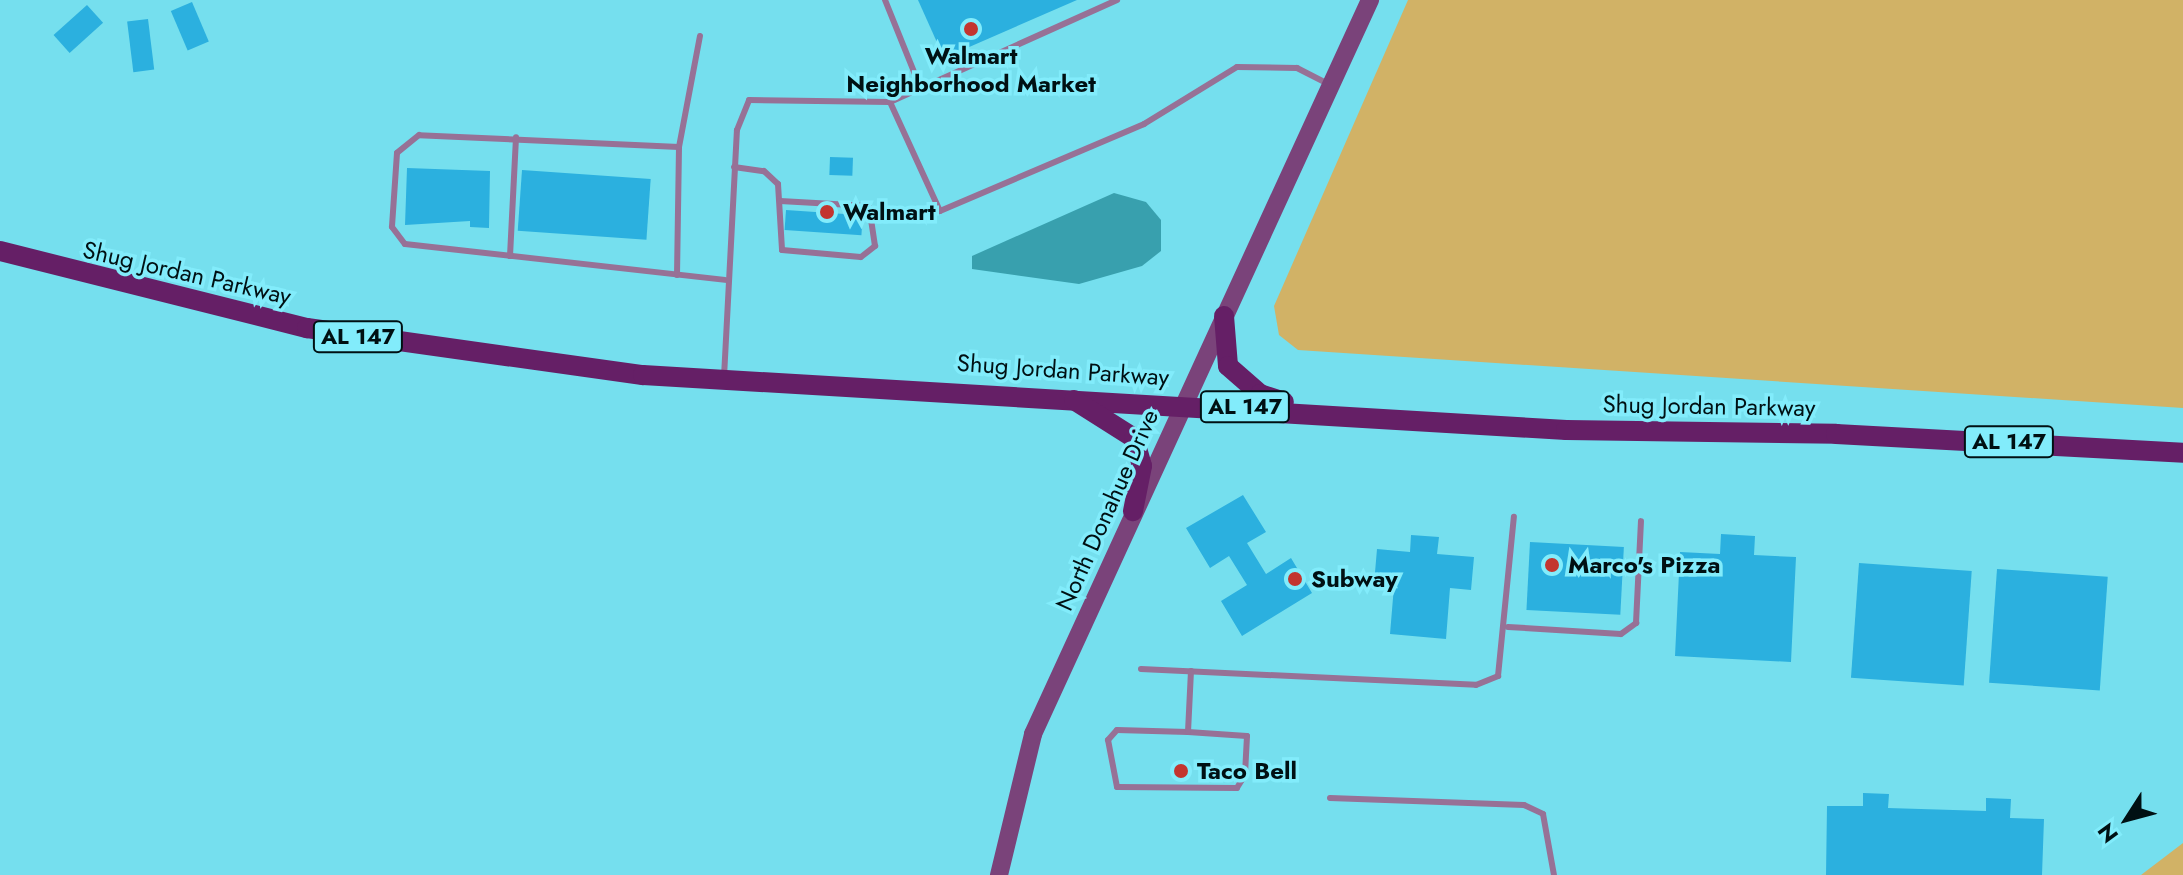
<!DOCTYPE html>
<style>
body{margin:0}
#map{position:relative;width:2183px;height:875px;overflow:hidden;background:#75dfee;font-family:Jost,sans-serif}
div>[style]{position:absolute}
[style*='--x']{left:calc(var(--x)*1px);top:calc(var(--y)*1px);width:calc(var(--w)*1px);rotate:calc(var(--a)*1deg)}
.green>*{inset:0;background:#d1b266}
.water>*{inset:0;background:#38a0ae}
.building>*{inset:0;background:#2bb0df;transform-origin:0 0}
.lane>*{height:6px;margin:-3px;padding:0 3px;transform-origin:3px;border-radius:3px;background:#977196}
.secondary>*{height:18px;margin:-9px;padding:0 9px;transform-origin:9px;border-radius:9px;background:#7a437a}
.primary>*{height:20px;margin:-10px;padding:0 10px;transform-origin:10px;border-radius:10px;background:#651f66}
.dots>*{width:22px;height:22px;translate:-50% -50%;box-sizing:border-box;border:4px solid #82ecfb;border-radius:50%}
span{translate:-50% -50%;white-space:nowrap;text-align:center;line-height:1.15;-webkit-text-stroke:7px #82ecfb;paint-order:stroke}
.shield-label span{padding:2px 6px;background:#82ecfb;border:2px solid;border-radius:6px;-webkit-text-stroke-width:0}
.shield-label{font-size:22px;color:#001013;font-weight:700}
.poi-label{font-size:24px;color:#001013;font-weight:700}
.left{translate:0 -50%;text-align:left}
.street-label{font-size:24px;color:#001013}
.north{position:absolute;left:2087px;top:779px;width:80px;height:80px;-webkit-text-stroke:6px #82ecfb;paint-order:stroke;rotate:234deg;font-size:22px;font-weight:700;line-height:32px;text-align:center;color:#001013}
.north::after{content:'';display:block;margin:auto;width:28px;height:36px;background:#001013;clip-path:polygon(50% 0,100% 100%,50% 72%,0 100%)}
</style>
<div id="map">
<div class="green">
<div style="clip-path:polygon(1408px 0,2183px 0,2183px 408px,1298px 350px,1279px 335px,1274px 306px)"></div>
<div style="clip-path:polygon(2183px 843px,2183px 875px,2141px 875px)"></div>
</div>
<div class="water">
<div style="clip-path:polygon(1114px 193px,1146px 202px,1161px 220px,1161px 251px,1142px 266px,1079px 284px,972px 269px,972px 256px)"></div>
</div>
<div class="building">
<div style="clip-path:polygon(918px 0,1077px 0,944px 58px)"></div>
<div style="left:192px;top:2px;width:43px;height:23px;rotate:67deg"></div>
<div style="left:87px;top:5px;width:24px;height:45px;rotate:48deg"></div>
<div style="left:148px;top:19px;width:51px;height:21px;rotate:83deg"></div>
<div style="left:830px;top:157px;width:23px;height:18px;rotate:2deg"></div>
<div style="clip-path:polygon(407px 168px,490px 171px,489px 228px,470px 227px,470px 221px,405px 225px)"></div>
<div style="left:522px;top:170px;width:129px;height:61px;rotate:4deg"></div>
<div style="left:786px;top:210px;width:77px;height:20px;rotate:4deg"></div>
<div style="clip-path:polygon(1243px 495px,1266px 532px,1247px 543px,1266px 574px,1291px 558px,1312px 593px,1242px 636px,1221px 601px,1247px 585px,1229px 556px,1210px 568px,1186px 528px)"></div>
<div style="clip-path:polygon(1721px 534px,1755px 536px,1754px 555px,1796px 557px,1791px 662px,1675px 656px,1680px 552px,1720px 554px)"></div>
<div style="clip-path:polygon(1411px 535px,1439px 537px,1437px 554px,1474px 557px,1471px 590px,1450px 588px,1446px 639px,1390px 634px,1394px 586px,1374px 584px,1377px 549px,1410px 552px)"></div>
<div style="left:1530px;top:542px;width:94px;height:68px;rotate:3deg"></div>
<div style="left:1859px;top:563px;width:113px;height:115px;rotate:4deg"></div>
<div style="left:1997px;top:569px;width:111px;height:114px;rotate:4deg"></div>
<div style="clip-path:polygon(1863px 793px,1889px 794px,1888px 808px,1986px 811px,1986px 798px,2011px 799px,2010px 818px,2044px 819px,2042px 875px,1826px 875px,1827px 806px,1863px 806px)"></div>
</div>
<div class="lane">
<div style="--x:885;--y:0;--w:96;--a:68"></div>
<div style="--x:890;--y:102;--w:120;--a:65.4"></div>
<div style="--x:940;--y:211;--w:222;--a:-23.1"></div>
<div style="--x:1144;--y:124;--w:109;--a:-31.5"></div>
<div style="--x:1237;--y:67;--w:60;--a:1"></div>
<div style="--x:1297;--y:68;--w:36;--a:27"></div>
<div style="--x:679;--y:147;--w:260;--a:-177.4"></div>
<div style="--x:419;--y:135;--w:28;--a:141"></div>
<div style="--x:397;--y:153;--w:74;--a:93.9"></div>
<div style="--x:392;--y:227;--w:21;--a:53"></div>
<div style="--x:405;--y:244;--w:322;--a:6.4"></div>
<div style="--x:734;--y:167;--w:30;--a:8"></div>
<div style="--x:764;--y:171;--w:19;--a:43"></div>
<div style="--x:778;--y:184;--w:66;--a:86.5"></div>
<div style="--x:782;--y:250;--w:79;--a:5.1"></div>
<div style="--x:861;--y:257;--w:18;--a:-38"></div>
<div style="--x:875;--y:246;--w:40;--a:-98.5"></div>
<div style="--x:869;--y:206;--w:89;--a:-176.8"></div>
<div style="--x:510;--y:256;--w:119;--a:-87.1"></div>
<div style="--x:677;--y:275;--w:128;--a:-89.1"></div>
<div style="--x:679;--y:147;--w:113;--a:-79.3"></div>
<div style="--x:724;--y:377;--w:247;--a:-87"></div>
<div style="--x:737;--y:130;--w:32;--a:-68"></div>
<div style="--x:749;--y:100;--w:141;--a:0.8"></div>
<div style="--x:890;--y:102;--w:249;--a:-24.2"></div>
<div style="--x:1508;--y:627;--w:113;--a:3.5"></div>
<div style="--x:1621;--y:634;--w:19;--a:-36"></div>
<div style="--x:1636;--y:623;--w:102;--a:-87.2"></div>
<div style="--x:1141;--y:669;--w:335;--a:2.7"></div>
<div style="--x:1476;--y:685;--w:24;--a:-22"></div>
<div style="--x:1498;--y:676;--w:160;--a:-84.3"></div>
<div style="--x:1188;--y:732;--w:59;--a:3.9"></div>
<div style="--x:1247;--y:736;--w:39;--a:93"></div>
<div style="--x:1245;--y:775;--w:15;--a:122"></div>
<div style="--x:1237;--y:788;--w:120;--a:-179.5"></div>
<div style="--x:1117;--y:787;--w:48;--a:-100.8"></div>
<div style="--x:1108;--y:740;--w:13;--a:-48"></div>
<div style="--x:1117;--y:730;--w:71;--a:1.6"></div>
<div style="--x:1188;--y:732;--w:61;--a:-87.2"></div>
<div style="--x:1330;--y:798;--w:194;--a:2.1"></div>
<div style="--x:1524;--y:805;--w:21;--a:25"></div>
<div style="--x:1543;--y:814;--w:62;--a:79.8"></div>
</div>
<div class="secondary">
<div style="--x:999;--y:875;--w:145;--a:-76.4"></div>
<div style="--x:1033;--y:734;--w:808;--a:-65.34"></div>
</div>
<div class="primary">
<div style="--x:0;--y:251;--w:317;--a:14.1"></div>
<div style="--x:307;--y:328;--w:339;--a:8"></div>
<div style="--x:643;--y:375;--w:925;--a:3.41"></div>
<div style="--x:1566;--y:430;--w:270;--a:0.8"></div>
<div style="--x:1836;--y:434;--w:348;--a:3.1"></div>
<div style="--x:1224;--y:316;--w:50;--a:85.4"></div>
<div style="--x:1228;--y:366;--w:43;--a:41.2"></div>
<div style="--x:1260;--y:394;--w:25;--a:18"></div>
<div style="--x:1074;--y:400;--w:71;--a:32.3"></div>
<div style="--x:1134;--y:438;--w:29;--a:74"></div>
<div style="--x:1142;--y:466;--w:46;--a:101.3"></div>
</div>
<div class="dots">
<div style="left:971px;top:29px;background:#c3352f"></div>
<div style="left:827px;top:212px;background:#c3352f"></div>
<div style="left:1552px;top:565px;background:#c3352f"></div>
<div style="left:1295px;top:579px;background:#c3352f"></div>
<div style="left:1181px;top:771px;background:#c3352f"></div>
</div>
<div class="shield-label">
<span style="left:358px;top:337px">AL 147</span>
<span style="left:1245px;top:407px">AL 147</span>
<span style="left:2009px;top:442px">AL 147</span>
</div>
<div class="poi-label">
<span style="left:971px;top:70px">Walmart<br>Neighborhood Market</span>
<span class="left" style="left:843px;top:212px">Walmart</span>
<span class="left" style="left:1568px;top:565px">Marco's Pizza</span>
<span class="left" style="left:1311px;top:579px">Subway</span>
<span class="left" style="left:1197px;top:771px">Taco Bell</span>
</div>
<div class="street-label">
<span style="left:187px;top:273px;rotate:13deg">Shug Jordan Parkway</span>
<span style="left:1063px;top:370px;rotate:4deg">Shug Jordan Parkway</span>
<span style="left:1709px;top:406px;rotate:1deg">Shug Jordan Parkway</span>
<span style="left:1107px;top:510px;rotate:-66deg">North Donahue Drive</span>
</div>
<div class="north">N</div>
</div>
